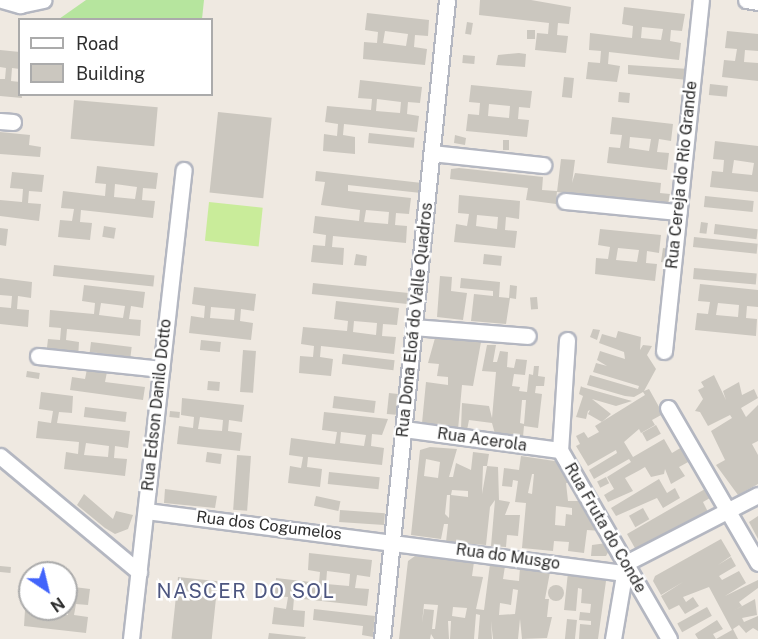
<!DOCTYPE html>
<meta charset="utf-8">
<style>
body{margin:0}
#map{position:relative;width:758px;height:639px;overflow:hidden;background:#efe9e1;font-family:"Public Sans",sans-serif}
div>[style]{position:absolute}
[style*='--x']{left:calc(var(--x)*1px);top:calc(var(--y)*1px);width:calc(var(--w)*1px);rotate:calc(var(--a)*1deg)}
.green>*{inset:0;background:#b6e59e}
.pitch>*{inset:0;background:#c9ec9a;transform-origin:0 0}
.building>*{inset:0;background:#cbc7bf;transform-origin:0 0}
.round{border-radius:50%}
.roads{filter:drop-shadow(2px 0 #b4b7c1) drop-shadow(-2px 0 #b4b7c1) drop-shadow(0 2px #b4b7c1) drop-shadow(0 -2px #b4b7c1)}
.minor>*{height:15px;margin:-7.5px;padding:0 7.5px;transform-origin:7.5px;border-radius:7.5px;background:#fff}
span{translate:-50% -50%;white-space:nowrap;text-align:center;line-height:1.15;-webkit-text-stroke:5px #fff;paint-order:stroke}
.street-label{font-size:16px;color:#2e2e2e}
.quarter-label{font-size:20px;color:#4d5680;letter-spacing:1.5px}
.legend{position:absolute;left:18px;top:18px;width:195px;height:78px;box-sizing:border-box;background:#fff;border:2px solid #ababab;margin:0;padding:8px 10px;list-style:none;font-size:18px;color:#2e2e2e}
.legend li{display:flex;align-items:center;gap:12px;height:30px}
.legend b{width:30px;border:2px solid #ababab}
.north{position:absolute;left:18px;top:561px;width:60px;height:60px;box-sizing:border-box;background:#fff;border:2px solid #ababab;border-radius:50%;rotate:145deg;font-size:16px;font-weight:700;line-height:24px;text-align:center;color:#2e2e2e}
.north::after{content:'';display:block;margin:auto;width:21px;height:27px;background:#4264fb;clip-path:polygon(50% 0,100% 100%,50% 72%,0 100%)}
</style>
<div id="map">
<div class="green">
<div style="clip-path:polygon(86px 0,204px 0,202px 19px,59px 19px)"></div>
</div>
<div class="pitch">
<div style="left:209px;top:202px;width:54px;height:39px;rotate:6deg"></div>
</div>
<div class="building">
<div style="clip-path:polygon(480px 0,531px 0,571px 7px,569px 24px,558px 23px,557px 35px,568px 36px,566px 53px,535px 50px,537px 33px,548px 34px,549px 23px,479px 15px)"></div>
<div style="clip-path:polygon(evenodd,624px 7px,685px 14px,682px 31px,671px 30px,670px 41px,681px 43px,679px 60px,609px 52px,608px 64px,620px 66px,617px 82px,586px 79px,588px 62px,600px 63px,601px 51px,589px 50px,590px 33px,632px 38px,633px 26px,622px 24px,624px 7px,642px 27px,663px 29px,661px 40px,641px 38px,642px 27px)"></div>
<div style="clip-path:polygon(evenodd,367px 13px,429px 20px,428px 36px,415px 35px,414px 47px,427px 49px,425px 65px,363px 59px,364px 42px,377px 43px,378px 32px,365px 30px,367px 13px,385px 31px,408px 34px,406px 46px,383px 43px,385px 31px)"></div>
<div style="left:467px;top:22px;width:6px;height:12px;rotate:9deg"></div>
<div style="left:527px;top:30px;width:8px;height:9px"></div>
<div style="clip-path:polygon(727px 31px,758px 34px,758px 51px,745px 50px,744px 62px,758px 63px,758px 81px,722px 77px,724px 60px,735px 61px,737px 49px,725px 48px)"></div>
<div style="clip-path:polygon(0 50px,20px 52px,20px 69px,12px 68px,11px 81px,20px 82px,22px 98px,0 96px,0 79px,5px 79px,6px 68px,0 67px)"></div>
<div style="clip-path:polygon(519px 53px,526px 54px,525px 67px,496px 65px,498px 55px)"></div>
<div style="left:463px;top:55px;width:12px;height:8px;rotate:5deg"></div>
<div style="clip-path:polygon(628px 65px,689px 69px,688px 80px,628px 74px)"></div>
<div style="left:564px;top:77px;width:10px;height:20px;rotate:6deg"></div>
<div style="clip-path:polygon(evenodd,360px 80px,422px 87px,420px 103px,408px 102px,407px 114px,419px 116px,417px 132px,344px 124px,343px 135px,355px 137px,355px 154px,323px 151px,324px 134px,337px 136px,338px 124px,325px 122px,327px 106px,371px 110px,372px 99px,358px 98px,360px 80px,377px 99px,401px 102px,400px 113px,376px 111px,377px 99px)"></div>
<div style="left:710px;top:84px;width:18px;height:11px;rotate:6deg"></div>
<div style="clip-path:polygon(evenodd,471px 85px,532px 91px,530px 108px,519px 107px,518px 119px,529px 120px,527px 137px,466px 131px,468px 114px,479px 115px,480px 103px,469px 102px,471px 85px,489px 104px,510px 106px,509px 118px,488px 116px,489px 104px)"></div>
<div style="left:619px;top:92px;width:11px;height:10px;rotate:5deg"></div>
<div style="left:74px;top:100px;width:84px;height:39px;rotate:5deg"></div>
<div style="left:218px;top:112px;width:54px;height:81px;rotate:6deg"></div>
<div style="clip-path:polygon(evenodd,612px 117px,673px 124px,671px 141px,659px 139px,657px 152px,669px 153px,667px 170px,607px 163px,609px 147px,620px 148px,622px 135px,610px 134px,612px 117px,630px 137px,651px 139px,649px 151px,629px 148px,630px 137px)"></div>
<div style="clip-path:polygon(0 132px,30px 135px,29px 145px,41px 147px,40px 157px,0 154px)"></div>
<div style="left:369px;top:133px;width:46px;height:10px;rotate:6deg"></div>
<div style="clip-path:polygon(455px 135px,466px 138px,465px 145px,454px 143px)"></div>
<div style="left:503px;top:140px;width:6px;height:10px"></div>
<div style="clip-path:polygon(evenodd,715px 141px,758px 146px,758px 192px,710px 187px,712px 171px,723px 172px,724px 160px,713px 159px,715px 141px,734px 160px,754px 163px,752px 175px,732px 173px,734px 160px)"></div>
<div style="clip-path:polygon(561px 159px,575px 160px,572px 183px,575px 173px,661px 183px,660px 193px,670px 194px,668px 204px,557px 192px)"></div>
<div style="clip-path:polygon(evenodd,97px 166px,158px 173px,156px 189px,143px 188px,142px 200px,155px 201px,153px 218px,81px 210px,80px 222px,92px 223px,90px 240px,58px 237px,60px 220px,72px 221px,74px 209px,61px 208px,63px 191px,105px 196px,106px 184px,95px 183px,97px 166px,115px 184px,137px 187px,135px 199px,114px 197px,115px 184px)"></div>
<div style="clip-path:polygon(459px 168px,543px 177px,542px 190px,557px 191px,556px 204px,526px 200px,528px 188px,450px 179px,451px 169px)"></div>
<div style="clip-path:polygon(evenodd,316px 171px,422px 183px,421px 193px,348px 185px,348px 191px,411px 198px,409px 214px,396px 213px,395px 225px,407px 226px,406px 243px,333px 236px,332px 247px,344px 248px,343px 265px,311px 262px,313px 245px,325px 246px,326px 235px,313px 233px,315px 216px,359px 221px,360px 210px,321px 205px,325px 182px,315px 181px,316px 171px,366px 210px,389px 212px,388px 224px,364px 222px,366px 210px)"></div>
<div style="clip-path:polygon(12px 172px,44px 175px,42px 192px,29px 191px,28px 203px,41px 204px,39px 221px,0 216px,0 200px,22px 202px,23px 189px,10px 188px)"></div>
<div style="clip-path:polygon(evenodd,459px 195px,520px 201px,519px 219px,506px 217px,505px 230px,517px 231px,515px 248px,454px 242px,456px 224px,467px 226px,469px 214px,458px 213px,459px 195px,477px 215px,498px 217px,497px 229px,476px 226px,477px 215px)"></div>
<div style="left:705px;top:196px;width:49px;height:11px;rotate:6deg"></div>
<div style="left:701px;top:222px;width:7px;height:11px;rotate:8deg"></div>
<div style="left:715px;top:224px;width:43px;height:10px;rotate:7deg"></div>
<div style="left:104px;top:226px;width:12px;height:11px;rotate:9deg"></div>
<div style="clip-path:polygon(0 228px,8px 229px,6px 246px,0 245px)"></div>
<div style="clip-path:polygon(evenodd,600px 229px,661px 235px,659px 253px,647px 251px,646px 263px,657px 264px,655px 281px,595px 274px,596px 258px,608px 259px,610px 247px,598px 245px,600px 229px,618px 248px,639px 250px,637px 262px,616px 260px,618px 248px)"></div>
<div style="left:694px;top:237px;width:64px;height:10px;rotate:6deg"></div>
<div style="clip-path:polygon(663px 248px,669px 249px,668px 263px,661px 262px)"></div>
<div style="clip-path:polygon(356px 254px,367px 256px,366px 266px,354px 265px)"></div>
<div style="left:484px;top:254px;width:18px;height:10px;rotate:6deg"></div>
<div style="left:54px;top:265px;width:101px;height:11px;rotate:6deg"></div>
<div style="left:694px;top:268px;width:63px;height:11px;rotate:5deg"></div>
<div style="clip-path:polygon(440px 276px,452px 277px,451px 291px,467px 293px,463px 320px,437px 317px)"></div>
<div style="clip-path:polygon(0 278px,32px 282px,31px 298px,18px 296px,17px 309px,29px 310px,28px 327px,0 324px,0 307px,11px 308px,12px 296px,0 295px)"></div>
<div style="clip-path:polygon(461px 278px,500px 282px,499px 297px,509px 298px,510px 285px,517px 286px,516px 299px,510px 298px,506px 324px,471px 321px,474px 294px,493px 296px,493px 291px,460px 288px)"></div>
<div style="left:313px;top:283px;width:96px;height:11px;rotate:6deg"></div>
<div style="clip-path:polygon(evenodd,700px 284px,758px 290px,758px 307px,747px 306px,746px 318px,757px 319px,756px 336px,695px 330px,697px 313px,708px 314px,710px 302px,698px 301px,700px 284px,718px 303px,739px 305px,738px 317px,716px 315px,718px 303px)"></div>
<div style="clip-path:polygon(evenodd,84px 285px,145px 292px,143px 308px,131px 306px,129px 319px,141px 320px,140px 336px,67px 329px,66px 340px,79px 342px,78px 359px,46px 356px,48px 339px,60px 340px,61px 328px,49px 327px,50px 310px,94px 314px,95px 303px,82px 301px,84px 285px,101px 303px,125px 306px,123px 318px,99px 315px,101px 303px)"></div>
<div style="clip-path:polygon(evenodd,194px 287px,256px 294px,254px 311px,241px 309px,240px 321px,253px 323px,251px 340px,189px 333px,191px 316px,204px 318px,205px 306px,192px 304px,194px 287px,211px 307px,235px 309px,234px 320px,210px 318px,211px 307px)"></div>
<div style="left:537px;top:297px;width:12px;height:7px;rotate:85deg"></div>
<div style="clip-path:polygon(evenodd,336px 301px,399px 308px,397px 325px,383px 324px,382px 336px,396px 337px,394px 354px,321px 346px,320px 357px,333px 359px,331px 376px,299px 373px,300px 356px,313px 357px,314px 346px,301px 344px,303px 327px,347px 331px,348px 321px,334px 319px,336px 301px,354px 321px,377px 323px,376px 335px,353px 332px,354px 321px)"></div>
<div style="clip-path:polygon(593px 329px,600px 330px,597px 340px,590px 337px)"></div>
<div style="clip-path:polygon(618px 331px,641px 337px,640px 350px,643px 345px,652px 346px,647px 355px,656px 369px,644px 391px,649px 389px,663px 414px,652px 420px,655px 425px,641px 433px,639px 429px,624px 442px,633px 457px,664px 439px,672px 453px,682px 447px,690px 461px,679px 467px,685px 476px,671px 484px,665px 469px,664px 474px,651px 477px,645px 467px,640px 470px,625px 478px,633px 491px,608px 502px,604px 495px,614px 489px,607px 477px,631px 462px,629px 459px,594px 479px,589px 470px,617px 453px,616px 450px,588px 466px,576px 446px,580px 444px,576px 436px,584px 432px,588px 438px,599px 432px,595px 426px,645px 395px,643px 392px,634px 397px,625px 396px,587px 385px,590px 375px,638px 389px,639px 386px,593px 372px,596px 363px,607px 366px,597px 360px,600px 351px,625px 359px,624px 352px,599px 343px,602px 334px,616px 338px)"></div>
<div style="clip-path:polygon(435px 338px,481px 342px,473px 386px,462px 385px,458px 430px,422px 423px,426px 382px,448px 385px,448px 377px,437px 376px,439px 364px,428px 363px)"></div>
<div style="left:201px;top:340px;width:20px;height:10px;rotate:6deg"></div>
<div style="left:91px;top:342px;width:41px;height:10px;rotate:7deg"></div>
<div style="clip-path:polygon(evenodd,487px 345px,496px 345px,493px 362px,497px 362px,500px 351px,508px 352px,507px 367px,514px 368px,516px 359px,527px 360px,525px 375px,514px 374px,512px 386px,520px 387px,519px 391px,527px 392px,529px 374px,533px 375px,534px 366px,539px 366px,538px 376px,545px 377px,544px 386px,536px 386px,535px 393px,542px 394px,538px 428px,524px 426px,523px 437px,495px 434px,492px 423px,469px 420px,467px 430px,461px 429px,462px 403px,489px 406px,492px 418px,496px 372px,482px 371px,487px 345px,522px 400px,526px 400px,524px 424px,520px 423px,522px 400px)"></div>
<div style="left:243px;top:350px;width:13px;height:42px;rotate:4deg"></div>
<div style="left:343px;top:354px;width:52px;height:10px;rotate:7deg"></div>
<div style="clip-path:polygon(87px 369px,107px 372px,105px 382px,145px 387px,143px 400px,70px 390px,72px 377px,85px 379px)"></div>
<div style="left:27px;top:371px;width:13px;height:6px;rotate:9deg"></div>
<div style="clip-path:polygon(714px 375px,726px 400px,723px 391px,739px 382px,742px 395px,754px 389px,758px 398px,741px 408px,746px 417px,758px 405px,758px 441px,752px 444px,758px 455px,758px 484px,738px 495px,716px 465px,725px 460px,711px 431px,732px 418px,730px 415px,708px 426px,700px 412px,695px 411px,703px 399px,698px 390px,704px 387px,701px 382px)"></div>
<div style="left:208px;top:381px;width:12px;height:9px;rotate:5deg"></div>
<div style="clip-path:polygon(581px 386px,582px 387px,632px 401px,616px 406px,592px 399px,611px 414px,602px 422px,588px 414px,590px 410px,588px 411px,586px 419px,576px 417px,583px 396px,579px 394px)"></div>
<div style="clip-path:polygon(evenodd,41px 392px,73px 396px,72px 413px,59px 412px,57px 423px,130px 431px,128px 448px,115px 446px,114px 458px,127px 459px,125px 476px,64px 469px,66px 452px,78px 454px,79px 442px,36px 438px,38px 421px,51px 423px,53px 411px,39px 409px,41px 392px,86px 443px,109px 446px,108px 457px,84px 455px,86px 443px)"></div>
<div style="left:389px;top:393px;width:9px;height:21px;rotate:6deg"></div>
<div style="left:334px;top:396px;width:42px;height:12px;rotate:7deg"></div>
<div style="clip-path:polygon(evenodd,182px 398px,244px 405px,242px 422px,229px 420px,228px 431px,242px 433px,240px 451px,177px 444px,179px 426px,193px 428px,194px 417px,181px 415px,182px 398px,200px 417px,223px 420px,222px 431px,198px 429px,200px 417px)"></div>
<div style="left:85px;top:407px;width:42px;height:10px;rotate:7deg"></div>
<div style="left:170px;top:411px;width:10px;height:6px;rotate:6deg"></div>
<div style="clip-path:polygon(evenodd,324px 412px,388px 419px,382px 435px,372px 434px,371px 446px,384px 448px,382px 465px,308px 457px,307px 467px,322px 469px,320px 487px,288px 483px,290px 466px,301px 468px,303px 457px,289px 455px,291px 438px,335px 444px,337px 432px,322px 430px,324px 412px,341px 432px,366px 435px,364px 446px,340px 443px,341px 432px)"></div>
<div style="left:656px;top:425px;width:10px;height:16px;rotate:61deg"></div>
<div style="clip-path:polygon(evenodd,430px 447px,457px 449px,449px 477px,453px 477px,456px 463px,471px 470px,473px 452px,489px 454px,487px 466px,483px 466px,482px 494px,487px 466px,498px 467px,499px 500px,510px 502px,505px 515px,520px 515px,518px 536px,507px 535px,506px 547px,491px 546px,495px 500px,490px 507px,486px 545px,446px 542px,448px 524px,444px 524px,441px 539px,411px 535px,420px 450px,430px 447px,426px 459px,440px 462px,438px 478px,424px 476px,426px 459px,430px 447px,452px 490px,468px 491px,468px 497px,451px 495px,452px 490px,430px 447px,447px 495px,450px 495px,449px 518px,445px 514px,447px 495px)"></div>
<div style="left:207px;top:452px;width:15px;height:10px;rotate:8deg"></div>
<div style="left:237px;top:455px;width:14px;height:55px;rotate:4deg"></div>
<div style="clip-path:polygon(evenodd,521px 456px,561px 462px,573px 483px,566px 483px,568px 501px,583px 501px,601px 531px,587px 530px,584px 553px,568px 551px,569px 542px,554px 541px,553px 551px,522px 548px,526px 503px,515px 502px,518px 481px,513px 480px,512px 487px,502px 486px,504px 468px,519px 470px,521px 456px,532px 474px,534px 474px,532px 494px,528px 493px,532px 474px,521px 456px,556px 506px,572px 508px,572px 515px,566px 514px,565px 526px,555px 525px,556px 506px)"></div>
<div style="left:329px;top:472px;width:51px;height:12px;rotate:6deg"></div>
<div style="left:606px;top:477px;width:7px;height:10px;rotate:63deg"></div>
<div style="clip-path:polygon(659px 479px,667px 493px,675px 488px,680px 498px,663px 508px,657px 498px,616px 516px,611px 508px)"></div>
<div style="clip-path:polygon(165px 489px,217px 496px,215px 508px,164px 503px)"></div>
<div style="clip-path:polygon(705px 489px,710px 498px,703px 502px,708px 512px,636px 550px,627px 534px)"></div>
<div style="clip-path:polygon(84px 494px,113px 519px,116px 511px,133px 515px,128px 529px,115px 534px,105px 528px,77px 505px)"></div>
<div style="left:316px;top:496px;width:25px;height:10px;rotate:12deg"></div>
<div style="left:643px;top:508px;width:13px;height:16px;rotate:61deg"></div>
<div style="left:340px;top:510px;width:45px;height:12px;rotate:4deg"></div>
<div style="clip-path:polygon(758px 516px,758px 539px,749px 522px)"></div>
<div style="clip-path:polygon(721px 539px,731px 556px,718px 565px,731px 557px,736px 566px,719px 576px,722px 580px,739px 571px,746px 583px,725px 596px,758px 580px,758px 588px,739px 602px,742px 606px,735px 610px,755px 599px,757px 615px,742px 618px,744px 622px,758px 616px,758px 631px,753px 628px,746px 633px,739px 625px,733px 629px,738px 639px,698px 639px,695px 634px,717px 620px,723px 629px,713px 634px,716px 639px,732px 630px,709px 587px,683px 597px,686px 602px,693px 597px,699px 606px,685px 614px,679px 605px,669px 610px,661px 596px,683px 582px,661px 595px,653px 581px,655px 576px)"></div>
<div style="clip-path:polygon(607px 543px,610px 549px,606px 556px,591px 556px,592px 545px)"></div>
<div style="clip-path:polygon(evenodd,309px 553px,372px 560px,370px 577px,357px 575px,355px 588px,369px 589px,367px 606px,294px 598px,293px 610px,305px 611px,304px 627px,272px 624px,274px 607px,286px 609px,288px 597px,275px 596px,276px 578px,319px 583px,320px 572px,308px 570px,309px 553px,327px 571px,350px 574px,349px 586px,326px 584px,327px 571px)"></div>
<div style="clip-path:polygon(evenodd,415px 556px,474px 562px,472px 576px,483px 577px,476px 609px,484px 610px,490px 564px,505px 566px,503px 579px,519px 581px,520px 568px,550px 572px,545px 599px,549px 599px,547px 617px,552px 617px,547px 638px,522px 639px,520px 619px,518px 639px,493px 639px,491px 621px,492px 639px,478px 639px,480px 615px,476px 614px,474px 639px,450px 639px,451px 621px,448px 621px,449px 639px,434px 639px,431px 634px,430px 639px,399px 639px,408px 561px,415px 556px,513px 589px,518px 590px,515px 614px,499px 615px,500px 603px,511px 605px,513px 589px,415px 556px,424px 604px,438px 605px,435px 629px,432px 629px,434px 610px,424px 609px,422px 623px,424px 604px,415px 556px,453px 607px,467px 608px,465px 618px,452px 616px,453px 607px)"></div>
<div style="left:0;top:566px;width:11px;height:6px;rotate:5deg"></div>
<div style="clip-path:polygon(568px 572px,584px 574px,583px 578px,602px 577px,606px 581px,598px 639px,579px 639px,580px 624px,591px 625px,591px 621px,579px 620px,580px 612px,590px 613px,591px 604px,581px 603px,582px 589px,578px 588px,576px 611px,564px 610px)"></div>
<div style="left:178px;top:577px;width:40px;height:62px;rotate:6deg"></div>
<div class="round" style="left:548px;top:585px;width:16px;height:16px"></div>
<div style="clip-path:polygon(66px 586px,90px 589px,88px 605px,76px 604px,74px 615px,88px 617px,86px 633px,24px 626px,25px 610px,45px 609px,45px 613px,68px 615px)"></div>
<div style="left:707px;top:607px;width:10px;height:34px;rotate:61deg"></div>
<div style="clip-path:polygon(314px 609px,375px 616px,373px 637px,362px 635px,363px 626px,313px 620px)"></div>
<div style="left:567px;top:619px;width:10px;height:20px;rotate:6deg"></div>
<div style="clip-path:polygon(269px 633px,306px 637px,305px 639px,268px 639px)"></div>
</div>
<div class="roads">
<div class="minor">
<div style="--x:2;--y:0;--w:19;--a:16"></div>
<div style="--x:20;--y:5;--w:24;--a:-12"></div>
<div style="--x:746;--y:0;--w:12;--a:9"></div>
<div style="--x:0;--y:121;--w:13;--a:4"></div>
<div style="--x:432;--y:153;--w:112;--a:6.2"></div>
<div style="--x:565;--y:201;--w:114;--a:5.6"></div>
<div style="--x:414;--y:327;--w:114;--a:4.5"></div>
<div style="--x:567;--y:340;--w:110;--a:93.6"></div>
<div style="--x:560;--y:450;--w:218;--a:60"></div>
<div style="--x:664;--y:351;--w:353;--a:-84"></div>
<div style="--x:38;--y:356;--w:124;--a:6"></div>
<div style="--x:668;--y:408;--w:179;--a:59.9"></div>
<div style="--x:404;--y:429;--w:157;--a:7.7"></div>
<div style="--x:0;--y:456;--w:181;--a:39.8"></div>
<div style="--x:146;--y:511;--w:481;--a:7.4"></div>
<div style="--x:131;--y:639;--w:472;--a:-83.6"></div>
<div style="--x:382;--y:639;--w:642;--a:-84.19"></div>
<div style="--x:613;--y:639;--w:77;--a:-80.3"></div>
<div style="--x:626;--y:563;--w:148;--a:-27.3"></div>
</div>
</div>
<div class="street-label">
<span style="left:682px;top:175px;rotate:-84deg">Rua Cereja do Rio Grande</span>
<span style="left:415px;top:320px;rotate:-84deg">Rua Dona Eloá do Valle Quadros</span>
<span style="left:157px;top:405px;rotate:-84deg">Rua Edson Danilo Dotto</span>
<span style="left:482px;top:440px;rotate:8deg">Rua Acerola</span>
<span style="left:269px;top:526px;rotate:7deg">Rua dos Cogumelos</span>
<span style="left:605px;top:528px;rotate:60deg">Rua Fruta do Conde</span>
<span style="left:508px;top:557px;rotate:8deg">Rua do Musgo</span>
</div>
<div class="quarter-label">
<span style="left:246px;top:591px">NASCER DO SOL</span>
</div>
<ul class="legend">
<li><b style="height:8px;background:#fff"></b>Road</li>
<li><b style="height:16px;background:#cbc7bf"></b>Building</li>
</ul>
<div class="north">N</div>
</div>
